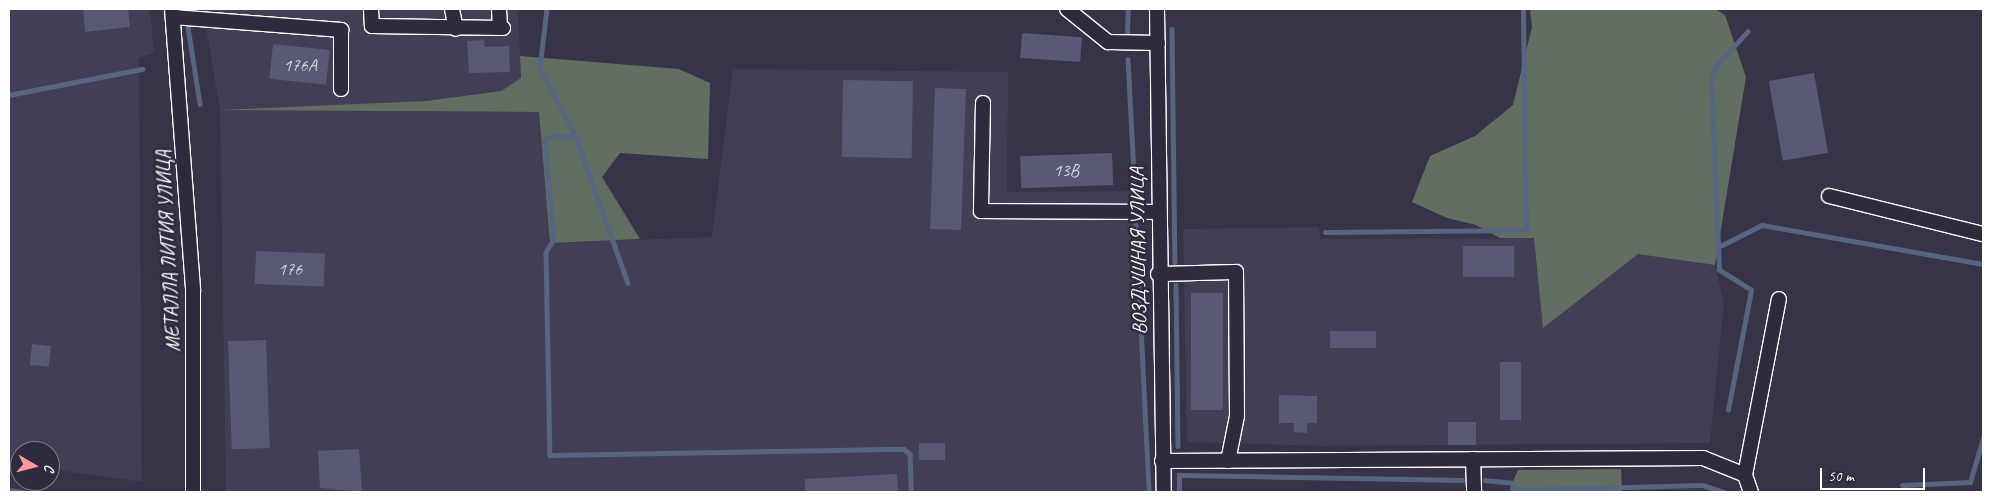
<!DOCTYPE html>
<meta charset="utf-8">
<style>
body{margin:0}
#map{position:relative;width:1992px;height:501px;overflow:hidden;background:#373348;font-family:Caveat,sans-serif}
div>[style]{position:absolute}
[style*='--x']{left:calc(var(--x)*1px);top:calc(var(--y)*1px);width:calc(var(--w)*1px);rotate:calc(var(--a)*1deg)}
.built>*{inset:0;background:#413e56}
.green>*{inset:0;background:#636e62}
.stream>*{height:4.5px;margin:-2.25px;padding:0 2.25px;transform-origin:2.25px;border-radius:2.25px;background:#576580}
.building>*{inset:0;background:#595875;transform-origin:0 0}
.roads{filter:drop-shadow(1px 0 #fff) drop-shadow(-1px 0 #fff) drop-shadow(0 1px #fff) drop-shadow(0 -1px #fff)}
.minor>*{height:14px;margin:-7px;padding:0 7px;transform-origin:7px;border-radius:7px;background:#2f2a3d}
span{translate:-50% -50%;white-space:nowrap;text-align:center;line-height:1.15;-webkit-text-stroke:5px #2f2a3d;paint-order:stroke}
.number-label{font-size:18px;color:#d6d5dc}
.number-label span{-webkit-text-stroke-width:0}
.street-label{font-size:20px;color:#fff}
.frame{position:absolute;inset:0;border:10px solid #fff;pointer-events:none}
.north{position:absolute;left:10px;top:441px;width:50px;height:50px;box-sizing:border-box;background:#2f2a3d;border:1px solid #827f8b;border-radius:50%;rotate:98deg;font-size:14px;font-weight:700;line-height:20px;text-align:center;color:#fff}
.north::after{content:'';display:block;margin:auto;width:18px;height:22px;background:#ff9aa2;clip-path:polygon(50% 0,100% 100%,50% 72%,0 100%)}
.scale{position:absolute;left:1820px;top:468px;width:105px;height:22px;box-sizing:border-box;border:2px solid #fff;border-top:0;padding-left:6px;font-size:15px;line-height:18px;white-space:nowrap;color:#fff;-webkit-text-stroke:4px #2f2a3d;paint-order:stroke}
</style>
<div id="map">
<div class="built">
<div style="clip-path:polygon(9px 9px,150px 9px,154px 53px,139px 58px,142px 482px,50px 469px,50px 451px,20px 451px,20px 464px,9px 463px)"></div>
<div style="clip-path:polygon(203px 9px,518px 9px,521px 78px,501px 91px,426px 101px,235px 110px,539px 112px,550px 243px,712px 237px,733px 69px,1008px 72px,1007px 192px,1133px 191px,1146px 492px,226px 492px,220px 111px)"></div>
<div style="clip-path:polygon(1319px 227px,1320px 239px,1534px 238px,1543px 327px,1638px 253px,1715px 265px,1724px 304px,1710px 443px,1323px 446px,1187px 442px,1183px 229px)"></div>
</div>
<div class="green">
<div style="clip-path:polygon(1530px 9px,1715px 9px,1725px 15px,1746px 77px,1715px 265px,1638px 254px,1543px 328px,1534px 238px,1500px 238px,1476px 225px,1447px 218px,1412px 202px,1430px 156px,1475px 136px,1513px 105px,1532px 27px)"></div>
<div style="clip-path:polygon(520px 56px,679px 69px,710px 83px,708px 159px,620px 153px,602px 177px,640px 239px,550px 243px,539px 112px,220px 110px,426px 101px,501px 91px,521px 78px)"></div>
<div style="clip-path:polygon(1621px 469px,1622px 492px,1511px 492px,1510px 488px,1518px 470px)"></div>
</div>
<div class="stream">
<div style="--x:547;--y:9;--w:59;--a:96.8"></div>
<div style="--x:540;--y:68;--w:78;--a:62.4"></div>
<div style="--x:576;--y:137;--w:155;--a:70.4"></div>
<div style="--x:188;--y:27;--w:78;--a:81.1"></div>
<div style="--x:1172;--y:29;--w:233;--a:89.3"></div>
<div style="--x:1127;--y:33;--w:24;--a:-88"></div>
<div style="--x:1128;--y:59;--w:134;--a:87"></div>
<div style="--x:9;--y:95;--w:136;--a:-11.1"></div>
<div style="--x:576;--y:137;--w:24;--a:-178"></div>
<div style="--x:552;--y:136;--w:8;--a:150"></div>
<div style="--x:545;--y:140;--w:99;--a:84.8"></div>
<div style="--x:554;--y:239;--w:16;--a:120"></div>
<div style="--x:546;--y:253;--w:202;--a:88.9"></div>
<div style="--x:550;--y:455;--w:354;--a:-1"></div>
<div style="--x:904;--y:449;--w:8;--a:40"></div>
<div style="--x:910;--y:454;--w:38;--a:88"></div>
<div style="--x:1136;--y:225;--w:267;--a:87.2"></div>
<div style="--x:1325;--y:232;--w:201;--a:-0.6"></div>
<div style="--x:1526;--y:230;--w:221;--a:-90.8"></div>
<div style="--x:1718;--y:247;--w:49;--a:-26.6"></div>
<div style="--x:1762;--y:225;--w:224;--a:10"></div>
<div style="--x:1176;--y:285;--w:161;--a:89.3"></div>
<div style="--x:1728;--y:410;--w:122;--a:-79.1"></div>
<div style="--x:1751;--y:290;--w:38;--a:-148"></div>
<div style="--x:1719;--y:270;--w:192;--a:-92.4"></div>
<div style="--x:1711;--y:78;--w:13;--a:-67"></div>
<div style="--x:1716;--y:66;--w:47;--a:-47.6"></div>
<div style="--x:1485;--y:480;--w:28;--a:6"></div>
<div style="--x:1513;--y:483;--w:8;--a:76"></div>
<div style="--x:1902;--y:485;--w:68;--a:-2.5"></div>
<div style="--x:1970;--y:482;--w:46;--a:-73.5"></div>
<div style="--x:9;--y:490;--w:15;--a:8"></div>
<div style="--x:1515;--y:490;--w:187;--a:-1.5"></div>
<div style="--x:1702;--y:485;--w:23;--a:18"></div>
<div style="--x:1179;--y:492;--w:17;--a:-90"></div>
<div style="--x:1179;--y:475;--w:283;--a:1"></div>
</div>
<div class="building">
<div style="clip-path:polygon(83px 9px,128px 9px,130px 27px,85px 32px)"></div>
<div style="left:1022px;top:33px;width:60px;height:25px;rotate:4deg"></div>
<div style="clip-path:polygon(484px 40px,485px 47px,509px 46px,510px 72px,469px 73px,467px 41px)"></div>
<div style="left:273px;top:44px;width:57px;height:35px;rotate:6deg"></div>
<div style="left:1814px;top:73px;width:81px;height:46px;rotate:80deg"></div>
<div style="left:843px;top:80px;width:70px;height:77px;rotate:1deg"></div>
<div style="left:935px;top:88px;width:31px;height:141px;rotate:2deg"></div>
<div style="left:1112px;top:153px;width:32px;height:92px;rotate:88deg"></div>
<div style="left:1463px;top:246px;width:51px;height:31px"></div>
<div style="left:256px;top:251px;width:69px;height:33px;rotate:2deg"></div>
<div style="left:1191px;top:293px;width:32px;height:117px"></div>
<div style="left:1330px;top:331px;width:46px;height:17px"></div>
<div style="left:266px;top:340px;width:108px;height:38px;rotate:88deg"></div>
<div style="left:32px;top:344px;width:19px;height:21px;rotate:6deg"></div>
<div style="left:1500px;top:362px;width:21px;height:58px"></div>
<div style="clip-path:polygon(1279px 395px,1317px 396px,1317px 423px,1307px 423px,1307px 433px,1294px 432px,1294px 423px,1279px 423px)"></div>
<div style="left:1448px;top:422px;width:28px;height:23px"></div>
<div style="left:919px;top:443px;width:26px;height:17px"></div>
<div style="clip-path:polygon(359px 449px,362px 492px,320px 488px,318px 451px)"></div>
<div style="clip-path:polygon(897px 474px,898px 492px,805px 492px,805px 479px)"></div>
</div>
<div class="roads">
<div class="minor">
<div style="--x:172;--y:9;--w:283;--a:85.7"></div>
<div style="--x:193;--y:291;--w:201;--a:90"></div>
<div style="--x:371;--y:9;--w:17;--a:87"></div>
<div style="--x:372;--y:26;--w:131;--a:0.9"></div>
<div style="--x:452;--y:9;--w:20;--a:79"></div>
<div style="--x:499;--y:9;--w:19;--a:87"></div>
<div style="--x:1067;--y:9;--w:53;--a:38.8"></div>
<div style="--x:1108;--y:42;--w:50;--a:1.1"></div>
<div style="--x:1157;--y:9;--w:483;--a:89.2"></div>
<div style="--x:173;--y:17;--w:169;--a:4.4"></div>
<div style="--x:341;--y:30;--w:59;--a:90"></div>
<div style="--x:983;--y:103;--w:108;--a:91.1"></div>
<div style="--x:981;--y:211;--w:176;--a:0.3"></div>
<div style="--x:1829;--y:196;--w:159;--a:13.9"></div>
<div style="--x:1158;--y:274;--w:78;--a:-1.5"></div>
<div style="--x:1236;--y:272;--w:144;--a:89.6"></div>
<div style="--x:1237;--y:416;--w:46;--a:101.3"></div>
<div style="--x:1473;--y:459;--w:33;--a:88"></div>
<div style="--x:1162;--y:461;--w:541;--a:-0.32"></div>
<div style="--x:1703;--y:458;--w:45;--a:22"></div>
<div style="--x:1745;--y:475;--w:179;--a:-79.1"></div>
<div style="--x:1745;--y:475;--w:18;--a:71"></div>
</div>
</div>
<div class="number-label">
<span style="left:300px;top:65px">176А</span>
<span style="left:1066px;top:170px">13В</span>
<span style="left:290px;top:269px">176</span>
</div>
<div class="street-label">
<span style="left:168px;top:251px;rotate:-93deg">МЕТАЛЛА ЛИТИЯ УЛИЦА</span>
<span style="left:1138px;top:251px;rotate:-91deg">ВОЗДУШНАЯ УЛИЦА</span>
</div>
<div class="frame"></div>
<div class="north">С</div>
<div class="scale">50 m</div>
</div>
